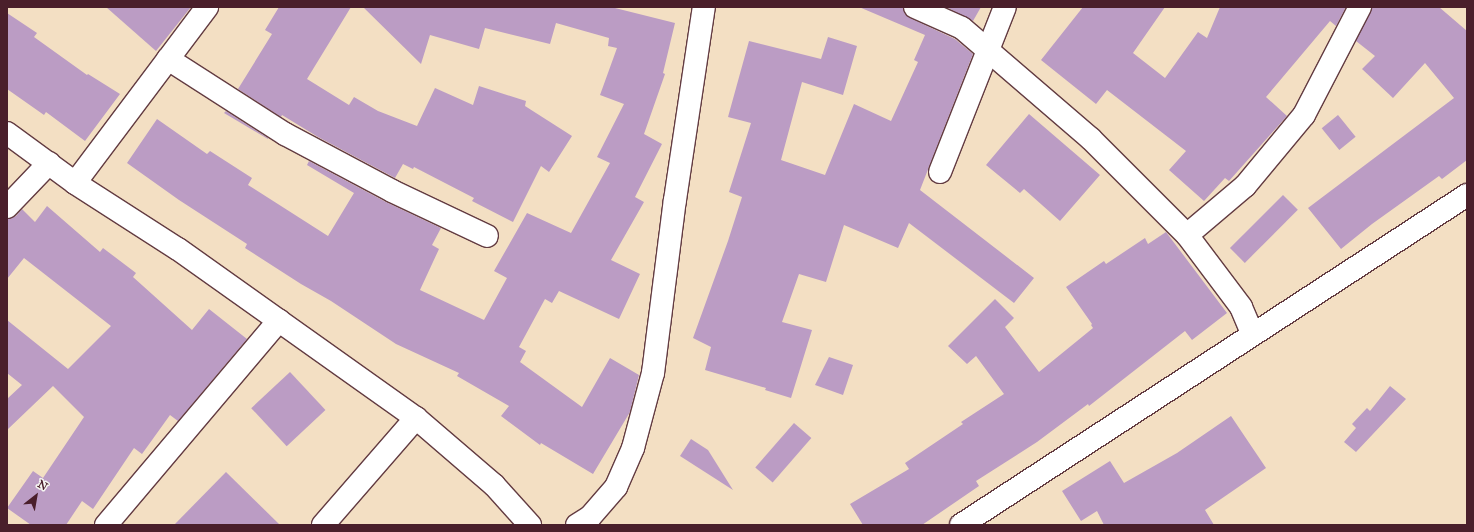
<!DOCTYPE html>
<style>
body{margin:0}
#map{position:relative;width:1474px;height:532px;overflow:hidden;background:#f3dfc3;font-family:"IM FELL Great Primer",serif}
div>[style]{position:absolute}
[style*='--x']{left:calc(var(--x)*1px);top:calc(var(--y)*1px);width:calc(var(--w)*1px);rotate:calc(var(--a)*1deg)}
.building>*{inset:0;background:#bb9cc4;transform-origin:0 0}
.roads{filter:drop-shadow(1px 0 #633c42) drop-shadow(-1px 0 #633c42) drop-shadow(0 1px #633c42) drop-shadow(0 -1px #633c42)}
.minor>*{height:22px;margin:-11px;padding:0 11px;transform-origin:11px;border-radius:11px;background:#fff}
span{translate:-50% -50%;white-space:nowrap;text-align:center;line-height:1.15;-webkit-text-stroke:3px #f6f6f2;paint-order:stroke}
.frame{position:absolute;inset:0;border:8px solid #4a1f2b;pointer-events:none}
.north{position:absolute;left:16px;top:476px;width:40px;height:40px;-webkit-text-stroke:3px #f6f6f2;paint-order:stroke;rotate:31deg;font-size:11px;font-weight:700;line-height:16px;text-align:center;color:#4a1f2b}
.north::after{content:'';display:block;margin:auto;width:14px;height:18px;background:#4a1f2b;clip-path:polygon(50% 0,100% 100%,50% 72%,0 100%)}
</style>
<div id="map">
<div class="building">
<div style="clip-path:polygon(106px 7px,191px 7px,156px 51px)"></div>
<div style="clip-path:polygon(279px 7px,351px 7px,307px 79px,349px 105px,354px 97px,378px 111px,417px 126px,435px 88px,473px 105px,479px 86px,526px 101px,525px 106px,572px 136px,549px 172px,541px 166px,513px 222px,472px 201px,474px 198px,414px 167px,413px 169px,403px 164px,395px 178px,318px 137px,282px 115px,281px 117px,238px 89px,272px 34px,265px 30px)"></div>
<div style="clip-path:polygon(363px 7px,611px 7px,675px 23px,663px 73px,665px 74px,644px 134px,662px 144px,635px 197px,644px 202px,611px 260px,640px 274px,619px 319px,559px 291px,552px 303px,545px 299px,519px 347px,526px 351px,520px 362px,582px 407px,610px 358px,639px 375px,630px 412px,593px 474px,541px 443px,540px 445px,501px 416px,509px 406px,457px 376px,459px 373px,396px 344px,331px 301px,301px 284px,245px 248px,247px 244px,179px 200px,127px 163px,157px 119px,207px 154px,210px 151px,252px 178px,248px 185px,328px 236px,354px 193px,307px 165px,309px 161px,386px 202px,441px 228px,432px 245px,439px 249px,420px 290px,484px 320px,507px 278px,494px 271px,527px 213px,571px 233px,610px 163px,597px 157px,624px 104px,600px 95px,617px 48px,608px 46px,609px 38px,556px 23px,550px 44px,485px 28px,479px 49px,430px 35px,421px 64px)"></div>
<div style="clip-path:polygon(859px 7px,903px 7px,905px 14px,910px 18px,955px 39px,973px 54px,920px 190px,1034px 278px,1014px 303px,909px 223px,898px 248px,844px 225px,826px 282px,799px 274px,782px 322px,812px 330px,791px 398px,765px 390px,766px 388px,705px 370px,711px 347px,693px 338px,728px 241px,742px 197px,729px 192px,751px 123px,728px 117px,749px 41px,821px 59px,828px 37px,857px 46px,843px 95px,802px 82px,781px 160px,825px 175px,854px 104px,891px 121px,918px 62px,914px 60px,925px 35px)"></div>
<div style="clip-path:polygon(946px 7px,981px 7px,973px 21px)"></div>
<div style="clip-path:polygon(1083px 7px,1165px 7px,1133px 53px,1165px 78px,1198px 32px,1207px 38px,1220px 7px,1346px 7px,1336px 26px,1330px 21px,1266px 97px,1287px 116px,1229px 181px,1225px 178px,1204px 201px,1169px 170px,1186px 151px,1107px 90px,1096px 104px,1041px 60px)"></div>
<div style="clip-path:polygon(1372px 7px,1439px 7px,1467px 31px,1467px 160px,1442px 179px,1439px 176px,1372px 224px,1341px 249px,1308px 208px,1454px 98px,1425px 63px,1393px 98px,1362px 69px,1375px 56px,1356px 41px)"></div>
<div style="clip-path:polygon(7px 13px,37px 33px,34px 37px,87px 75px,88px 74px,120px 94px,85px 141px,46px 112px,44px 115px,7px 89px)"></div>
<div style="clip-path:polygon(226px 111px,268px 138px,268px 139px,224px 113px)"></div>
<div style="clip-path:polygon(1029px 114px,1100px 175px,1060px 221px,1024px 189px,1020px 193px,986px 165px)"></div>
<div style="left:1338px;top:115px;width:28px;height:21px;rotate:51deg"></div>
<div style="left:1283px;top:195px;width:21px;height:75px;rotate:45deg"></div>
<div style="clip-path:polygon(47px 206px,100px 252px,103px 248px,136px 273px,133px 277px,192px 330px,209px 309px,247px 339px,178px 421px,170px 415px,142px 454px,134px 448px,93px 509px,82px 501px,66px 525px,31px 525px,7px 508px,33px 471px,43px 478px,84px 417px,53px 386px,7px 430px,7px 399px,22px 385px,7px 373px,7px 320px,68px 369px,111px 326px,24px 258px,7px 279px,7px 219px,16px 216px,22px 209px,35px 222px)"></div>
<div style="clip-path:polygon(1166px 232px,1227px 313px,1192px 340px,1185px 331px,1089px 406px,1088px 404px,1037px 442px,976px 481px,979px 486px,922px 525px,863px 525px,850px 504px,909px 469px,905px 463px,963px 424px,961px 422px,1004px 394px,976px 356px,967px 364px,948px 346px,995px 299px,1014px 318px,1005px 327px,1039px 372px,1093px 328px,1091px 325px,1092px 324px,1066px 287px,1104px 261px,1106px 264px,1145px 238px,1148px 244px)"></div>
<div style="clip-path:polygon(829px 357px,853px 365px,843px 395px,815px 385px)"></div>
<div style="left:290px;top:372px;width:52px;height:53px;rotate:47deg"></div>
<div style="clip-path:polygon(1390px 386px,1406px 399px,1356px 452px,1344px 442px,1356px 428px,1352px 424px,1367px 408px,1370px 411px)"></div>
<div style="clip-path:polygon(1231px 416px,1266px 468px,1205px 510px,1214px 525px,1104px 525px,1097px 511px,1081px 521px,1062px 491px,1110px 461px,1124px 483px,1177px 453px)"></div>
<div style="left:794px;top:423px;width:23px;height:59px;rotate:41deg"></div>
<div style="clip-path:polygon(691px 439px,708px 450px,733px 490px,680px 456px)"></div>
<div style="clip-path:polygon(226px 472px,280px 525px,174px 525px)"></div>
</div>
<div class="roads">
<div class="minor">
<div style="--x:915;--y:7;--w:51;--a:24.1"></div>
<div style="--x:962;--y:28;--w:170;--a:40.7"></div>
<div style="--x:1091;--y:139;--w:136;--a:45"></div>
<div style="--x:1187;--y:235;--w:90;--a:53.1"></div>
<div style="--x:1241;--y:307;--w:30;--a:67"></div>
<div style="--x:168;--y:59;--w:139;--a:32.7"></div>
<div style="--x:285;--y:134;--w:121;--a:28"></div>
<div style="--x:392;--y:191;--w:105;--a:25.3"></div>
<div style="--x:7;--y:133;--w:84;--a:36.3"></div>
<div style="--x:75;--y:183;--w:122;--a:32.7"></div>
<div style="--x:178;--y:249;--w:292;--a:35.4"></div>
<div style="--x:416;--y:418;--w:103;--a:40.7"></div>
<div style="--x:494;--y:485;--w:54;--a:48"></div>
<div style="--x:940;--y:172;--w:177;--a:-68.5"></div>
<div style="--x:75;--y:183;--w:220;--a:-53.1"></div>
<div style="--x:7;--y:207;--w:61;--a:-46.3"></div>
<div style="--x:1187;--y:235;--w:76;--a:-40.2"></div>
<div style="--x:1245;--y:186;--w:92;--a:-50.3"></div>
<div style="--x:1304;--y:115;--w:122;--a:-62.6"></div>
<div style="--x:106;--y:525;--w:268;--a:-49.8"></div>
<div style="--x:323;--y:525;--w:142;--a:-49"></div>
<div style="--x:577;--y:525;--w:15;--a:-32"></div>
<div style="--x:590;--y:517;--w:40;--a:-49"></div>
<div style="--x:616;--y:487;--w:43;--a:-66.4"></div>
<div style="--x:633;--y:448;--w:78;--a:-75.1"></div>
<div style="--x:653;--y:373;--w:174;--a:-82.8"></div>
<div style="--x:675;--y:200;--w:195;--a:-81.5"></div>
<div style="--x:961;--y:525;--w:604;--a:-33.11"></div>
</div>
</div>
<div class="frame"></div>
<div class="north">N</div>
</div>
